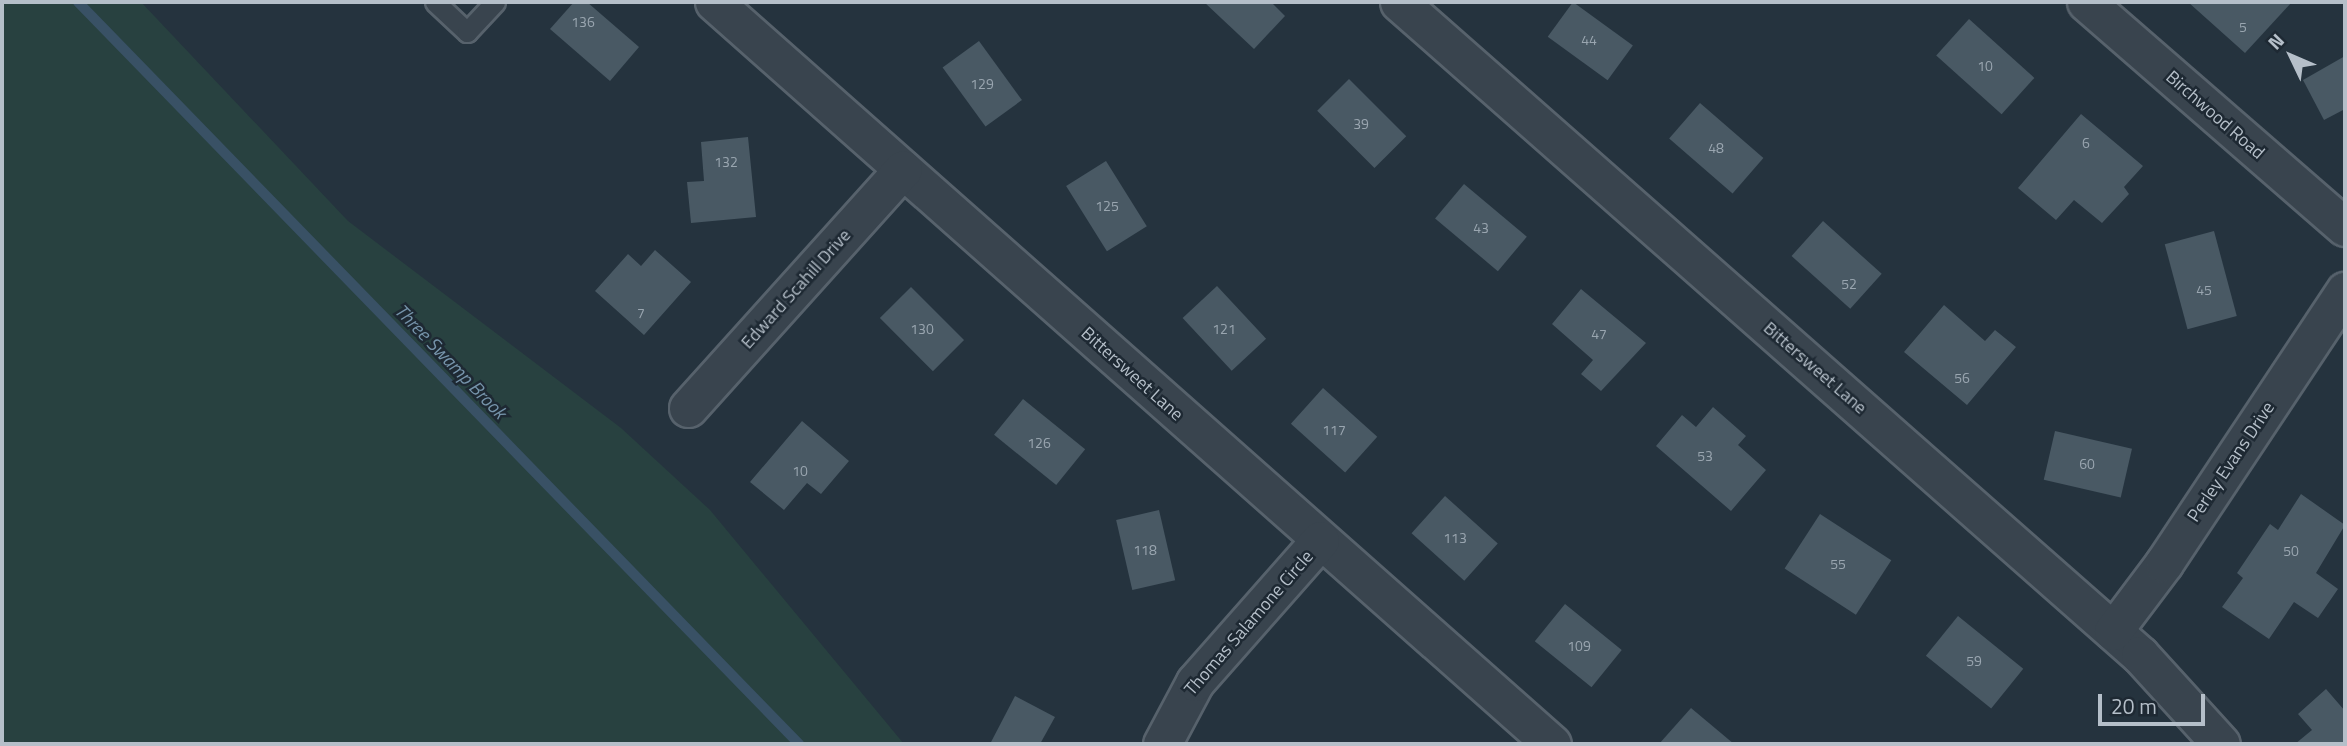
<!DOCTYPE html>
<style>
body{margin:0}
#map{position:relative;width:2347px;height:746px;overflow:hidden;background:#25333e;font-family:"Titillium Web",sans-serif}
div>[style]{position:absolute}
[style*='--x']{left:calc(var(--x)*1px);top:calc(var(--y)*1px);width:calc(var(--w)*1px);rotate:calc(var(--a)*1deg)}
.green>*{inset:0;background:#284140}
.stream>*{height:10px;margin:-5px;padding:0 5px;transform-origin:5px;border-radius:5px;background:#395165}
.building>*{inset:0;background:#495964;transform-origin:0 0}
.roads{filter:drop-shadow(2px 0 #57626c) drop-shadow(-2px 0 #57626c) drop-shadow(0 2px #57626c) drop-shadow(0 -2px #57626c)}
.service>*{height:19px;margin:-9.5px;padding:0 9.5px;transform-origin:9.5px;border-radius:9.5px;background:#39444e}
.minor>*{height:37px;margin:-18.5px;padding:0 18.5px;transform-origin:18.5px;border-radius:18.5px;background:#39444e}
span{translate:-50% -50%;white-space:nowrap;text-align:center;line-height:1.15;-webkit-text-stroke:5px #1e2933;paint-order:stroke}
.number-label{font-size:14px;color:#9aa6b0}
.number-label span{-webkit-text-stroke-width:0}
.street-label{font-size:18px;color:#b5bfc9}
.water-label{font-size:19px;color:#7694ab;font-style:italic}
.frame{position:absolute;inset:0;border:4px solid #b5bfc9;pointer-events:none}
.north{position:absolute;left:2256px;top:21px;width:70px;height:70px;-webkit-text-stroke:5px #1e2933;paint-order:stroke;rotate:314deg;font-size:19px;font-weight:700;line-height:28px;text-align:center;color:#b5bfc9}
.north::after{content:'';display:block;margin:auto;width:24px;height:32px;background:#b5bfc9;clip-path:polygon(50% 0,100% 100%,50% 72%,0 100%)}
.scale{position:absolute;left:2098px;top:694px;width:107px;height:32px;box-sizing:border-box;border:4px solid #b5bfc9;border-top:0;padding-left:9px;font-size:21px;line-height:24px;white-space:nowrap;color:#b5bfc9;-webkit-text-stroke:5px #1e2933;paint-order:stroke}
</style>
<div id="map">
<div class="green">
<div style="clip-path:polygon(2px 2px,141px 2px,348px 221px,621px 428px,710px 510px,904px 744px,2px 744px)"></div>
</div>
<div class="stream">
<div style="--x:78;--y:2;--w:1035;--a:45.82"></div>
</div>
<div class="building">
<div style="clip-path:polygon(574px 2px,587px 2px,639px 47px,610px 81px,550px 29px)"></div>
<div style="clip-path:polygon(1204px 2px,1271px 2px,1285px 16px,1254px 49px)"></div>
<div style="left:1573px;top:2px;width:74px;height:43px;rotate:36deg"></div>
<div style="clip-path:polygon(2188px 2px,2292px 2px,2245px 53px)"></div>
<div style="left:1969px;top:19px;width:88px;height:49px;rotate:42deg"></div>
<div style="left:979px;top:41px;width:73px;height:45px;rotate:54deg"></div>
<div style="clip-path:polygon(2345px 56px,2345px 109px,2324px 120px,2303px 80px)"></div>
<div style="left:1349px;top:79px;width:81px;height:45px;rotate:45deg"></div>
<div style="left:1700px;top:103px;width:84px;height:47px;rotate:41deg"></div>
<div style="clip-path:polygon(2081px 114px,2143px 166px,2124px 187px,2129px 194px,2102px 223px,2074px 200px,2056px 220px,2018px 188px)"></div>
<div style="clip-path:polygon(748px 137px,756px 217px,691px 223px,687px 182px,704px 181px,701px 142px)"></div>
<div style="left:1106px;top:161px;width:77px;height:47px;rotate:58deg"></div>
<div style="left:1464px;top:184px;width:82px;height:45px;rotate:40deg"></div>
<div style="left:1823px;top:221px;width:79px;height:47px;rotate:42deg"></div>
<div style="left:2214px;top:231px;width:88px;height:51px;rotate:75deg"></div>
<div style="clip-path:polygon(655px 250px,691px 282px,644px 335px,595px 291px,628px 254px,641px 266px)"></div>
<div style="left:1217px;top:286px;width:72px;height:47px;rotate:47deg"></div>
<div style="left:911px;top:287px;width:75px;height:44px;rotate:45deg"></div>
<div style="clip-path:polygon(1581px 289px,1646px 343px,1601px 391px,1581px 374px,1593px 360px,1552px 324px)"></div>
<div style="clip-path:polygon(1944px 305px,1985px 341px,1995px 330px,2016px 347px,1967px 405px,1904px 352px)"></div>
<div style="left:1323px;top:388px;width:73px;height:48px;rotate:42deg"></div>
<div style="left:1023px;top:399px;width:80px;height:46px;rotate:39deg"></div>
<div style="clip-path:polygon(1713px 407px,1746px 436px,1738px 445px,1766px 470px,1731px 511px,1656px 446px,1682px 415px,1696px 427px)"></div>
<div style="clip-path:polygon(802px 421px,849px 461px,821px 494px,807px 483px,784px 510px,750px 482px)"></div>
<div style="left:2055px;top:431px;width:79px;height:50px;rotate:13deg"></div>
<div style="clip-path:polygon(2301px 494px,2345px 525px,2316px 573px,2338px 589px,2318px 618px,2294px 602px,2269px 639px,2222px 607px,2243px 578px,2237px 573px,2270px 524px,2278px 530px)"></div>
<div style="left:1445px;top:496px;width:71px;height:50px;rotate:42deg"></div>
<div style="left:1159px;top:510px;width:72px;height:44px;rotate:77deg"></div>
<div style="left:1820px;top:514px;width:85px;height:65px;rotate:33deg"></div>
<div style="left:1565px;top:604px;width:73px;height:48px;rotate:39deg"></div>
<div style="left:1958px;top:616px;width:84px;height:51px;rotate:39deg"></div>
<div style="clip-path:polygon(2326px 689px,2345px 711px,2345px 744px,2295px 744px,2312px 730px,2298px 714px)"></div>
<div style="clip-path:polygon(1015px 696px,1055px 717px,1040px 744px,990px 744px)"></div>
<div style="clip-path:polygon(1691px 708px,1734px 744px,1659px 744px)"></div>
</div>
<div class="roads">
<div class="service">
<div style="--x:435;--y:2;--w:44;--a:43.2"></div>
<div style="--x:467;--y:32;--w:41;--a:-47"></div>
</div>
<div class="minor">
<div style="--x:714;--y:2;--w:1119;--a:41.52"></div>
<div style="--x:1399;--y:2;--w:988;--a:41.39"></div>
<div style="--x:2140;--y:655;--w:120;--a:47.7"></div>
<div style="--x:2086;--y:2;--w:343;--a:41"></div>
<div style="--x:688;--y:408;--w:321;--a:-48"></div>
<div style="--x:2113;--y:631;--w:85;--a:-53.1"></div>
<div style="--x:2164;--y:563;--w:327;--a:-56.4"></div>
<div style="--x:1162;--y:744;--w:70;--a:-62"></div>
<div style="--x:1195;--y:682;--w:189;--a:-48.6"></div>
</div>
</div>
<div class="number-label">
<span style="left:583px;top:22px">136</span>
<span style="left:2243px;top:27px">5</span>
<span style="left:1589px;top:40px">44</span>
<span style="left:1985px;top:66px">10</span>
<span style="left:982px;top:84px">129</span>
<span style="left:1361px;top:124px">39</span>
<span style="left:2086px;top:143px">6</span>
<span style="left:1716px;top:148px">48</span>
<span style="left:726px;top:162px">132</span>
<span style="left:1107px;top:206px">125</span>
<span style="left:1481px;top:228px">43</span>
<span style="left:1849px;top:284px">52</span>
<span style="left:2204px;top:290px">45</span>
<span style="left:641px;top:313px">7</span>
<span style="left:922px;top:329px">130</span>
<span style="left:1224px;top:329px">121</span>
<span style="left:1599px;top:334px">47</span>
<span style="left:1962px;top:378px">56</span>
<span style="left:1334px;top:430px">117</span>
<span style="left:1039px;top:443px">126</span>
<span style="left:1705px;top:456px">53</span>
<span style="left:2087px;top:464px">60</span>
<span style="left:800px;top:471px">10</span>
<span style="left:1455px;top:538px">113</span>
<span style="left:1145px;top:550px">118</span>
<span style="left:2291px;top:551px">50</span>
<span style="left:1838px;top:564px">55</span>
<span style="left:1579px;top:646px">109</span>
<span style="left:1974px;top:661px">59</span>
</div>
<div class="street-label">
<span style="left:2215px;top:115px;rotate:41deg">Birchwood Road</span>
<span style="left:796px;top:289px;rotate:-48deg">Edward Scahill Drive</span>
<span style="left:1815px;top:368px;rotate:41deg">Bittersweet Lane</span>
<span style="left:1132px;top:374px;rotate:42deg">Bittersweet Lane</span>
<span style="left:2231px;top:462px;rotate:-56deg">Perley Evans Drive</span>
<span style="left:1249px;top:623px;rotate:-49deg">Thomas Salamone Circle</span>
</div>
<div class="water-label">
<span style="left:451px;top:361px;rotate:46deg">Three Swamp Brook</span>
</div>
<div class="frame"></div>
<div class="north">N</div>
<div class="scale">20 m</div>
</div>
